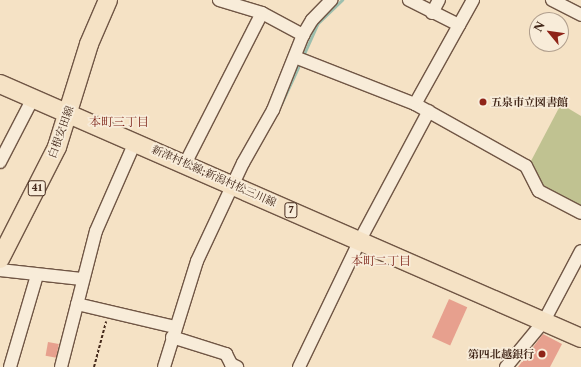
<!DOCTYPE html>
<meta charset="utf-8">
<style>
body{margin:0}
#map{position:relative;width:581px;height:367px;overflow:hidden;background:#f5e2c5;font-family:"Libre Caslon Text","Noto Serif JP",serif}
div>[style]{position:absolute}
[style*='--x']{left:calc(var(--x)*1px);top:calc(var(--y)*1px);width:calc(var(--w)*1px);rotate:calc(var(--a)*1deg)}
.green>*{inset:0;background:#c0c291}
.stream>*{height:3px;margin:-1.5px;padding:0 1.5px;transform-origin:1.5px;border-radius:1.5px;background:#9dbfae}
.building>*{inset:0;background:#e7a08e;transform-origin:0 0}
.path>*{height:2px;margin-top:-1px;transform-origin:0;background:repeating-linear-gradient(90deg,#43281a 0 3px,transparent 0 5px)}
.roads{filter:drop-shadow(1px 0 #705645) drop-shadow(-1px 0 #705645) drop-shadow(0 1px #705645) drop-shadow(0 -1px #705645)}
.street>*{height:12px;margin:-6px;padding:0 6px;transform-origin:6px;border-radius:6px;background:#f8ecd9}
.primary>*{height:18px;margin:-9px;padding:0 9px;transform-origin:9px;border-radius:9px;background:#f5e2c5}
.dots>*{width:11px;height:11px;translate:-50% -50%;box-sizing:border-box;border:2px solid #f8ecd9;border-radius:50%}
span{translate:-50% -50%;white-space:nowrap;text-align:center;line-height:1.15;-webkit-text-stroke:3.5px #f8ecd9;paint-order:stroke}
.shield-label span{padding:1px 3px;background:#f8ecd9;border:1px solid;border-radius:3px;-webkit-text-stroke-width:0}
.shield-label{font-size:10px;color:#43281a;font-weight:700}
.poi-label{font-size:11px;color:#43281a;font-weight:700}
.left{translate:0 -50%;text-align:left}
.right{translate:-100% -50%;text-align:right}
.street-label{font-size:11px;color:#43281a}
.neighbourhood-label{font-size:12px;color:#7a1f14}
.north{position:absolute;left:529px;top:12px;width:40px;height:40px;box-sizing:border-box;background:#f8ecd9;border:1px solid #b09e8d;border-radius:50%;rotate:299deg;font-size:11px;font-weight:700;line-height:16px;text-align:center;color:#43281a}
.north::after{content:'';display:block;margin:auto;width:14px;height:18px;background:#8f2418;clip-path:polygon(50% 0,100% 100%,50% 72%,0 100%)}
</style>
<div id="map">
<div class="green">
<div style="clip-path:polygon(561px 104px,581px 116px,581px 207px,542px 186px,531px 161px)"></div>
</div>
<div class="stream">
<div style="--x:303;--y:56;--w:35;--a:-66"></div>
<div style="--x:317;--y:24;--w:35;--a:-44"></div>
<div style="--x:281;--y:104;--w:47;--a:-65.1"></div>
</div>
<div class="building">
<div style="left:449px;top:299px;width:20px;height:42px;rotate:24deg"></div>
<div style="clip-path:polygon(543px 334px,562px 344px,550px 367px,518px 367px)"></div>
<div style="left:48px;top:342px;width:11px;height:14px;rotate:10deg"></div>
</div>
<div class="path">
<div style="--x:94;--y:367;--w:47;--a:-75.1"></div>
</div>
<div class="roads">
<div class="street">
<div style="--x:219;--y:0;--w:45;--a:16.8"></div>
<div style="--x:262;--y:13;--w:47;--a:28.2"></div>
<div style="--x:409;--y:0;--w:56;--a:26.6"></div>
<div style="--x:473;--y:0;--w:119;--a:119.1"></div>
<div style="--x:415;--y:104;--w:127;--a:29.2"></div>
<div style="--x:526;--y:166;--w:28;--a:63"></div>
<div style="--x:539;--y:191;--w:47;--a:27.6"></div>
<div style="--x:552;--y:0;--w:33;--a:27"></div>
<div style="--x:432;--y:13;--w:15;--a:-62"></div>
<div style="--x:295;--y:57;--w:129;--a:21.4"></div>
<div style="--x:0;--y:162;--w:72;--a:-62.7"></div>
<div style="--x:185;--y:164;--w:169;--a:-63"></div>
<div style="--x:0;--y:270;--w:82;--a:6.3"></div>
<div style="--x:77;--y:304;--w:101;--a:13.2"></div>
<div style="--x:172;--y:337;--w:57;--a:17.5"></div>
<div style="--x:226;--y:354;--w:11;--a:63"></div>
<div style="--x:231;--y:364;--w:7;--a:27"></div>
<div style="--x:10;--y:367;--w:96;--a:-73.6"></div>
<div style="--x:61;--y:367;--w:140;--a:-75.6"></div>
<div style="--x:96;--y:231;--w:97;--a:-66.3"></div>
<div style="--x:164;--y:367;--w:111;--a:-72.7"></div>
<div style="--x:197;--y:261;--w:108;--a:-64.9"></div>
<div style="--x:243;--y:163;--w:61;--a:-60.5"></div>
<div style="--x:273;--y:110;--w:81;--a:-68.2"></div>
<div style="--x:303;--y:35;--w:17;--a:-59"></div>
<div style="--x:312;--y:20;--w:28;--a:-46"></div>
<div style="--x:299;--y:367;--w:141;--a:-64.3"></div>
<div style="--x:360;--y:240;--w:146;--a:-61.9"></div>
<div style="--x:506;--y:367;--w:60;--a:-50.4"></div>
<div style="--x:544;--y:321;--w:79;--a:-62.1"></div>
</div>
<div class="primary">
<div style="--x:0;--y:84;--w:634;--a:23.61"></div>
<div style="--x:0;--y:259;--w:126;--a:-63"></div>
<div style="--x:57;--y:147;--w:108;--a:-72.7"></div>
<div style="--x:89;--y:44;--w:48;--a:-66.6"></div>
</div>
</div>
<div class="dots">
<div style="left:483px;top:102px;background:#8f2418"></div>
<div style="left:542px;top:354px;background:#8f2418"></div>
</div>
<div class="shield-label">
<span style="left:37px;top:188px">41</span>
<span style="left:291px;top:210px">7</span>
</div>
<div class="poi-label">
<span class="left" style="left:491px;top:102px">五泉市立図書館</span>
<span class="right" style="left:534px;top:354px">第四北越銀行</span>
</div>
<div class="street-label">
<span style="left:61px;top:132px;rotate:-70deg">白根安田線</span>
<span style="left:214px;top:176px;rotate:24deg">新津村松線;新潟村松三川線</span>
</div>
<div class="neighbourhood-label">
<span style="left:119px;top:122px">本町三丁目</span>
<span style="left:381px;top:261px">本町二丁目</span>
</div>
<div class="north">N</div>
</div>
